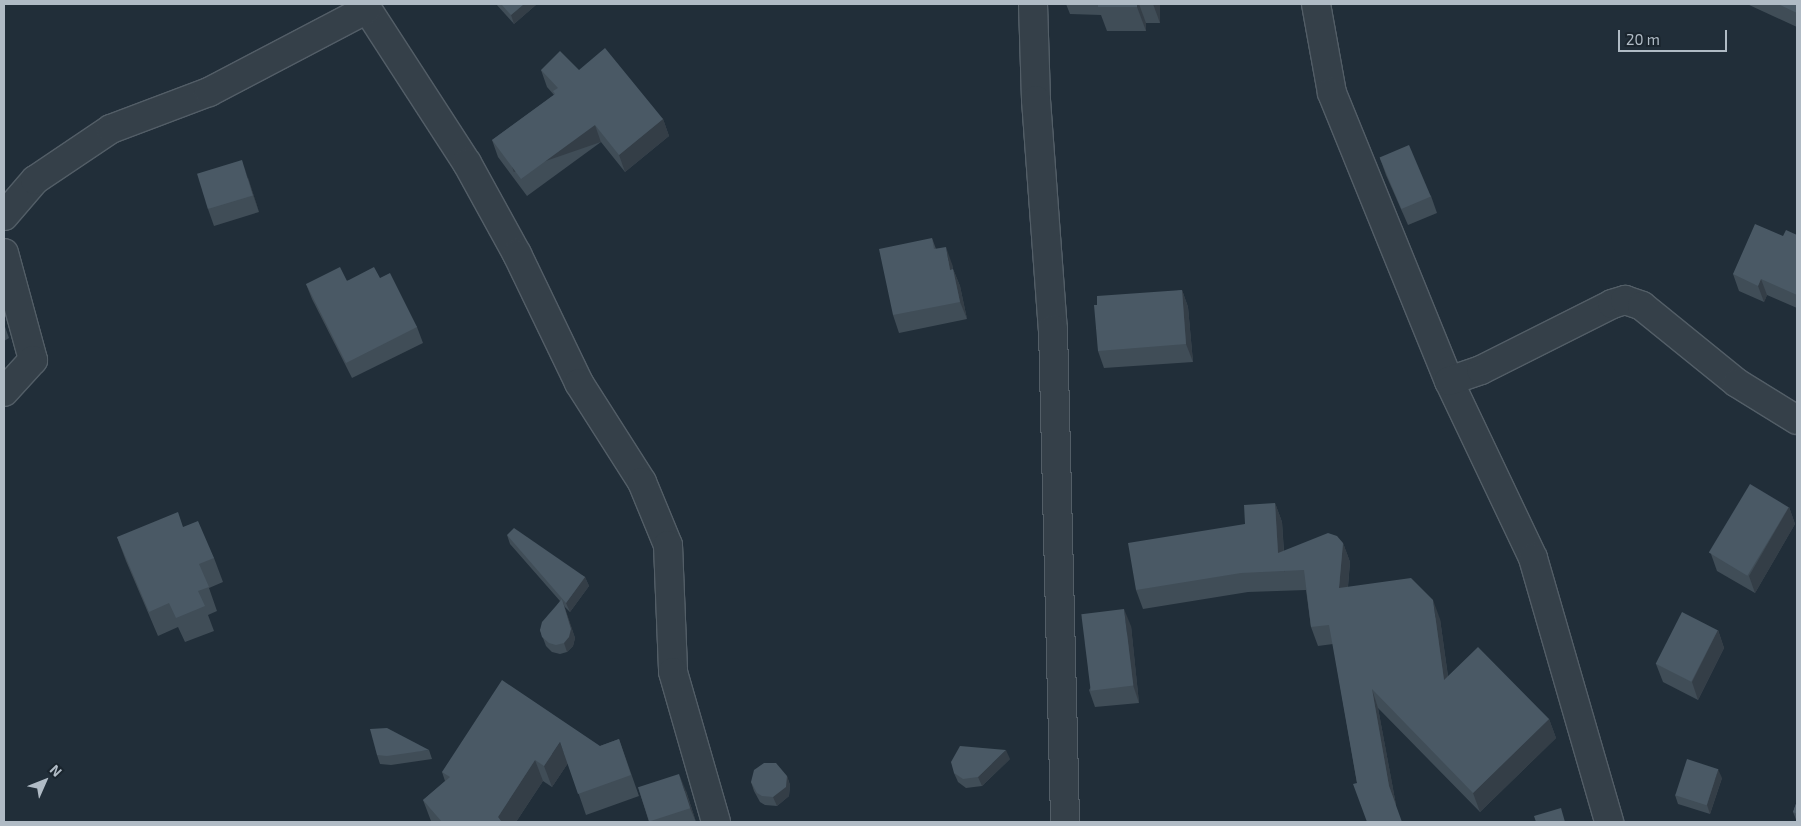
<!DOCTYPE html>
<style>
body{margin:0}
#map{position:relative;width:1801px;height:826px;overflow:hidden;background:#212e39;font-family:"Exo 2",sans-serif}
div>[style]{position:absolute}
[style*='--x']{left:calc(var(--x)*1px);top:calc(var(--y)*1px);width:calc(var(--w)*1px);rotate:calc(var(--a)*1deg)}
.roads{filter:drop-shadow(1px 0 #535e67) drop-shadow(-1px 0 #535e67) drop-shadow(0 1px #535e67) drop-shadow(0 -1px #535e67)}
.minor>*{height:28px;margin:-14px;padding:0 14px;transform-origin:14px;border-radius:14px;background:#354049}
.wall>*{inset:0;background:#404d57}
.shaded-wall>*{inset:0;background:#343e47;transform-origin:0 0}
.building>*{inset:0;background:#4a5965;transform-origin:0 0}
span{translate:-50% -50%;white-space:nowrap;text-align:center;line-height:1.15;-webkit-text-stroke:4px #1a252e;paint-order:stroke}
.frame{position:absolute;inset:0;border:5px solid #b0bbc5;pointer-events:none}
.north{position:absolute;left:20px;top:756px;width:50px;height:50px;-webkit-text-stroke:4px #1a252e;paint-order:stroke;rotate:46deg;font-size:14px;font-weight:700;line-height:20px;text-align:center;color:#b0bbc5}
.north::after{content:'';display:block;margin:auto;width:18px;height:22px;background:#b0bbc5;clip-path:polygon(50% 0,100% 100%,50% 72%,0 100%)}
.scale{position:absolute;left:1618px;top:30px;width:109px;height:22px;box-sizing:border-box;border:2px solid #b0bbc5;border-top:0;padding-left:6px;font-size:15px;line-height:18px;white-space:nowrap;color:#b0bbc5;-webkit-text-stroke:4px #1a252e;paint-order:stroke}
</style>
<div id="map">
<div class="roads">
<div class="minor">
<div style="--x:364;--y:4;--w:189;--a:57.1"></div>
<div style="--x:467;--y:163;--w:104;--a:61.2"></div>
<div style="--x:517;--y:254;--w:143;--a:64.3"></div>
<div style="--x:579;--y:383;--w:117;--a:57.5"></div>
<div style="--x:642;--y:482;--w:68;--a:67.6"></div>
<div style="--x:668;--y:545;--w:127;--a:87.7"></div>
<div style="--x:673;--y:672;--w:156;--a:74"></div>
<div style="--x:1033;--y:4;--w:96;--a:88.2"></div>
<div style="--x:1036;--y:100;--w:230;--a:85.8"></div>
<div style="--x:1053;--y:329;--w:493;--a:88.6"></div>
<div style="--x:1316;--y:4;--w:90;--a:79.8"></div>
<div style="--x:1332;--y:93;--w:311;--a:67.9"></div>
<div style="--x:1449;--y:381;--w:196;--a:64.6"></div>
<div style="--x:1533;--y:558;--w:275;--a:73.9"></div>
<div style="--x:4;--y:216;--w:48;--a:-49.3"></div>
<div style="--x:35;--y:180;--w:92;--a:-33.9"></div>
<div style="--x:111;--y:129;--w:105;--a:-20.7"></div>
<div style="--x:209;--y:92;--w:178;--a:-27.7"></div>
<div style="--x:4;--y:253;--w:111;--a:74.8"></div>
<div style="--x:33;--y:360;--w:43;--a:132.2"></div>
<div style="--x:1449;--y:381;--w:34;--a:-19"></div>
<div style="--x:1481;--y:370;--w:147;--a:-26.7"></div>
<div style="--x:1612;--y:304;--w:14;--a:-17"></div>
<div style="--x:1625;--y:300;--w:18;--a:19"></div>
<div style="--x:1642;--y:306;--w:122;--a:39"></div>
<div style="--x:1737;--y:383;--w:70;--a:31.7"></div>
</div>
</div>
<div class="wall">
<div style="clip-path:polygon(496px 4px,537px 4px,514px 24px)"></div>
<div style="clip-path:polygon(1066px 4px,1160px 4px,1160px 23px,1146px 23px,1146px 31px,1107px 31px,1101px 15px,1070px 14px)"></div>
<div style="clip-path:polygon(1747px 4px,1797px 4px,1797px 27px)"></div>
<div style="clip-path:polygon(541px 70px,579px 70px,663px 119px,669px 136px,625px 172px,601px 142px,527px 196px,498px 157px,492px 140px,554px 95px,547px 87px)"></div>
<div style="clip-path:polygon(1380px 158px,1431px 196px,1437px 213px,1408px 225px,1386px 175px)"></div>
<div style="clip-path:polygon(248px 178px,259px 212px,214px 226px,208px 209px)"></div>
<div style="clip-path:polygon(1797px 235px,1797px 308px,1767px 295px,1764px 302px,1739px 291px,1733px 274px,1783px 236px)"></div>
<div style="clip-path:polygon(932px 238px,936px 249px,952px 264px,953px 269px,960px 286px,967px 319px,899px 333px,893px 315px)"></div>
<div style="clip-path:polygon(380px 278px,417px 327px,423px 343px,352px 378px,312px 299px,306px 284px)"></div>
<div style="clip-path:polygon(1182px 290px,1188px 307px,1193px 362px,1104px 368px,1098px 351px,1097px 305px)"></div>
<div style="clip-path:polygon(4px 324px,9px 338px,4px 341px)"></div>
<div style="clip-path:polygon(1275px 503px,1282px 522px,1284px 551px,1343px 543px,1350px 562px,1348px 587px,1440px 619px,1448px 676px,1549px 719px,1556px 738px,1480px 812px,1378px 708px,1396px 805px,1357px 783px,1333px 644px,1318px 646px,1311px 627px,1306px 590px,1248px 592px,1143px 609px,1136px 590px,1245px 524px)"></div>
<div style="clip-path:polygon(1789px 507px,1795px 524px,1755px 593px,1717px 571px,1711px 554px)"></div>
<div style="clip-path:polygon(183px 527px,214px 558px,223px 582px,209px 588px,217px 611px,208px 615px,214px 631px,185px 642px,178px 627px,158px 636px,126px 561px,117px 537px)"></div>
<div style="clip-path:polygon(507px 535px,585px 577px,589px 586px,570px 612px,564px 606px,575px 638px,573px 646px,567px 652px,560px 654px,552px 652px,546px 646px,540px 630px,560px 601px,510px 544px)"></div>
<div style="clip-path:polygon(1131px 626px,1139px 703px,1095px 707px,1089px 690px)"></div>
<div style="clip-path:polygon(1718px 630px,1724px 648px,1698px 700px,1663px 682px,1656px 664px)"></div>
<div style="clip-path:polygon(619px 739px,639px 796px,586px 815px,568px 763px,552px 787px,543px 781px,516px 822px,432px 822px,431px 821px,423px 800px,445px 781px,442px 772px,600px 746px)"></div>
<div style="clip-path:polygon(429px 750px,432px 759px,391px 765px,380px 764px,377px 755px)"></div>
<div style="clip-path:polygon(1010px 759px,982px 786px,966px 788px,958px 782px,954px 773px)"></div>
<div style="clip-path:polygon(787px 776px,790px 785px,789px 796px,777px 806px,765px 805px,760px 802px,754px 791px,751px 782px)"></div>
<div style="clip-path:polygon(1722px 778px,1710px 814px,1678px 804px,1675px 795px)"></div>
<div style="clip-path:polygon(638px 787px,686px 791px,696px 822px,649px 822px)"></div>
<div style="clip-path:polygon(1797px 801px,1797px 822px,1793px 812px)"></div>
</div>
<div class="shaded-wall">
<div style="clip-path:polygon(524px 4px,537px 4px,514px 24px,511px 15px)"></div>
<div style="clip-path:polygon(1137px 4px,1139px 4px,1146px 23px,1146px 31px,1137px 7px)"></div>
<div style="clip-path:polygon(1153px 4px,1160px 4px,1160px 23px)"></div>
<div style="clip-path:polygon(663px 119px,669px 136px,625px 172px,619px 155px)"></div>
<div style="left:595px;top:125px;width:18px;height:92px;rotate:71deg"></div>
<div style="clip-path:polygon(242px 160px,248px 178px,259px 212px,253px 195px)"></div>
<div style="clip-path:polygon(946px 247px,952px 264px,956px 287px,950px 270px)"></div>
<div style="clip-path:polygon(953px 269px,960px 286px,967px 319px,960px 302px)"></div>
<div style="clip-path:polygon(1761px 279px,1767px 295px,1764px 302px,1758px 286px)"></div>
<div style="clip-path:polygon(1182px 290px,1188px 307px,1193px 362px,1186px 344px)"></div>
<div style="clip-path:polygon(1275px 503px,1282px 522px,1285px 572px,1278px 553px)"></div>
<div style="clip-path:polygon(1789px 507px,1795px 524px,1755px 593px,1749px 576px)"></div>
<div style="clip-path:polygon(1343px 543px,1350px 562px,1346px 607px,1339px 588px)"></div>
<div style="clip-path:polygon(585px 577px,589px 586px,570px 612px,566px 603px)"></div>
<div style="clip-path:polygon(562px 599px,575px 638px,573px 646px,567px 652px,564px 643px)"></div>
<div style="clip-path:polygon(1433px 600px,1440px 619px,1451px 699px,1444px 680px)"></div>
<div style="clip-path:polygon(1124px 609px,1131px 626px,1139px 703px,1133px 685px)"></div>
<div style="clip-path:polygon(1718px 630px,1724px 648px,1698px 700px,1692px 682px)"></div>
<div style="clip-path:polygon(1372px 689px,1378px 708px,1396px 805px,1389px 786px)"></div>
<div style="clip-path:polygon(1549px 719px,1556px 738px,1480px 812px,1473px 793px)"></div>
<div style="clip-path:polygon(560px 742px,568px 763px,552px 787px,544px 766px)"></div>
<div style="clip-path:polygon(1006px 750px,1010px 759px,982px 786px,978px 777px)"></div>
<div style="clip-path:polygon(535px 760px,543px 781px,516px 822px,500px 822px,498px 817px)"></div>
<div style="clip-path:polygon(1718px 769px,1722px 778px,1710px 814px,1707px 805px)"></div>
<div style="clip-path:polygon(679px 774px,686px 791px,696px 822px,690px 808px)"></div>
<div style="clip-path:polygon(787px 776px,790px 785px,789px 796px,777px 806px,773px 797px)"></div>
</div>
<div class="building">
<div style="clip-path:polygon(501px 4px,524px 4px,511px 15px)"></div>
<div style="left:1098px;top:4px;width:39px;height:3px"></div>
<div style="clip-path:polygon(1778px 4px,1797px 4px,1797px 13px)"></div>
<div style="clip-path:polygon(605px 48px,663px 119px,619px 155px,595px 125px,521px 179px,492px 140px,555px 94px,553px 91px,558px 88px,541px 70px,560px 51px,579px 70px)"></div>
<div style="left:1409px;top:145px;width:56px;height:32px;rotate:67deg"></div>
<div style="left:242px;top:160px;width:37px;height:47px;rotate:73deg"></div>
<div style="clip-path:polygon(1755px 224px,1783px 236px,1786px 230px,1797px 235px,1797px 295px,1761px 279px,1758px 286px,1733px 274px)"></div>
<div style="clip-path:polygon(932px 238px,934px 249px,946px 247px,950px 270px,953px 269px,960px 302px,893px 315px,879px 249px)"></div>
<div style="clip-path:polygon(340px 267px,347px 281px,374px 267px,380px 278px,390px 273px,417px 327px,346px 363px,306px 284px)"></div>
<div style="clip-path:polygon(1182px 290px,1186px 344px,1098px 351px,1094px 305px,1097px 305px,1097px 296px)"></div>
<div style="left:1750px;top:484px;width:45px;height:80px;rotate:31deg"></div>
<div style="clip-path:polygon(1275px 503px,1278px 553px,1328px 533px,1337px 536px,1343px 543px,1339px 588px,1411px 578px,1433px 600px,1444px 680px,1478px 647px,1549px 719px,1473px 793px,1372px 689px,1389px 786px,1402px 822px,1367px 822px,1353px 784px,1357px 783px,1329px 625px,1311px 627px,1304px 570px,1241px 573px,1136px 590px,1128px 543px,1245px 524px,1244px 505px)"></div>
<div style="clip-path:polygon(178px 512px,183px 527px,198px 521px,214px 558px,199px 564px,209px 587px,198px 591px,205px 606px,176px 618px,169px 603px,149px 612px,117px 537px)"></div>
<div style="clip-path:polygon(514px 528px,585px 577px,566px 603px,507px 535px)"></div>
<div style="clip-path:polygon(562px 599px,571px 629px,569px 637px,564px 643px,556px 645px,549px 643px,542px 637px,540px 630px,542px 622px)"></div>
<div style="left:1124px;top:609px;width:77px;height:43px;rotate:83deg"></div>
<div style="left:1682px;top:612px;width:40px;height:58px;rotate:27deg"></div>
<div style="clip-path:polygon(502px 680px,600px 746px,619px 739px,631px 775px,578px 794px,560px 742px,544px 766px,535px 760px,498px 817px,502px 822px,442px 822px,423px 800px,450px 777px,442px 772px)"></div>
<div style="clip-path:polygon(387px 728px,429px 750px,387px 756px,377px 755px,370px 729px)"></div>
<div style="clip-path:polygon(960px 746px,1006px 750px,978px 777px,963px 779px,954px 773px,951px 762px)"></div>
<div style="left:1687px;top:759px;width:33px;height:38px;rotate:18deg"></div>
<div style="clip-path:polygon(764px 763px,776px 763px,787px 776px,786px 787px,773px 797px,762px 796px,757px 793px,751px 782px,754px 770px)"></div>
<div style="left:679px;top:774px;width:36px;height:43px;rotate:72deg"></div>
<div style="clip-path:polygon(1797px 801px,1797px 814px,1793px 812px)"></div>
<div style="clip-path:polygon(1561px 808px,1565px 822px,1536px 822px,1534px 816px)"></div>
</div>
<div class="frame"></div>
<div class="north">N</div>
<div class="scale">20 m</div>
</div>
